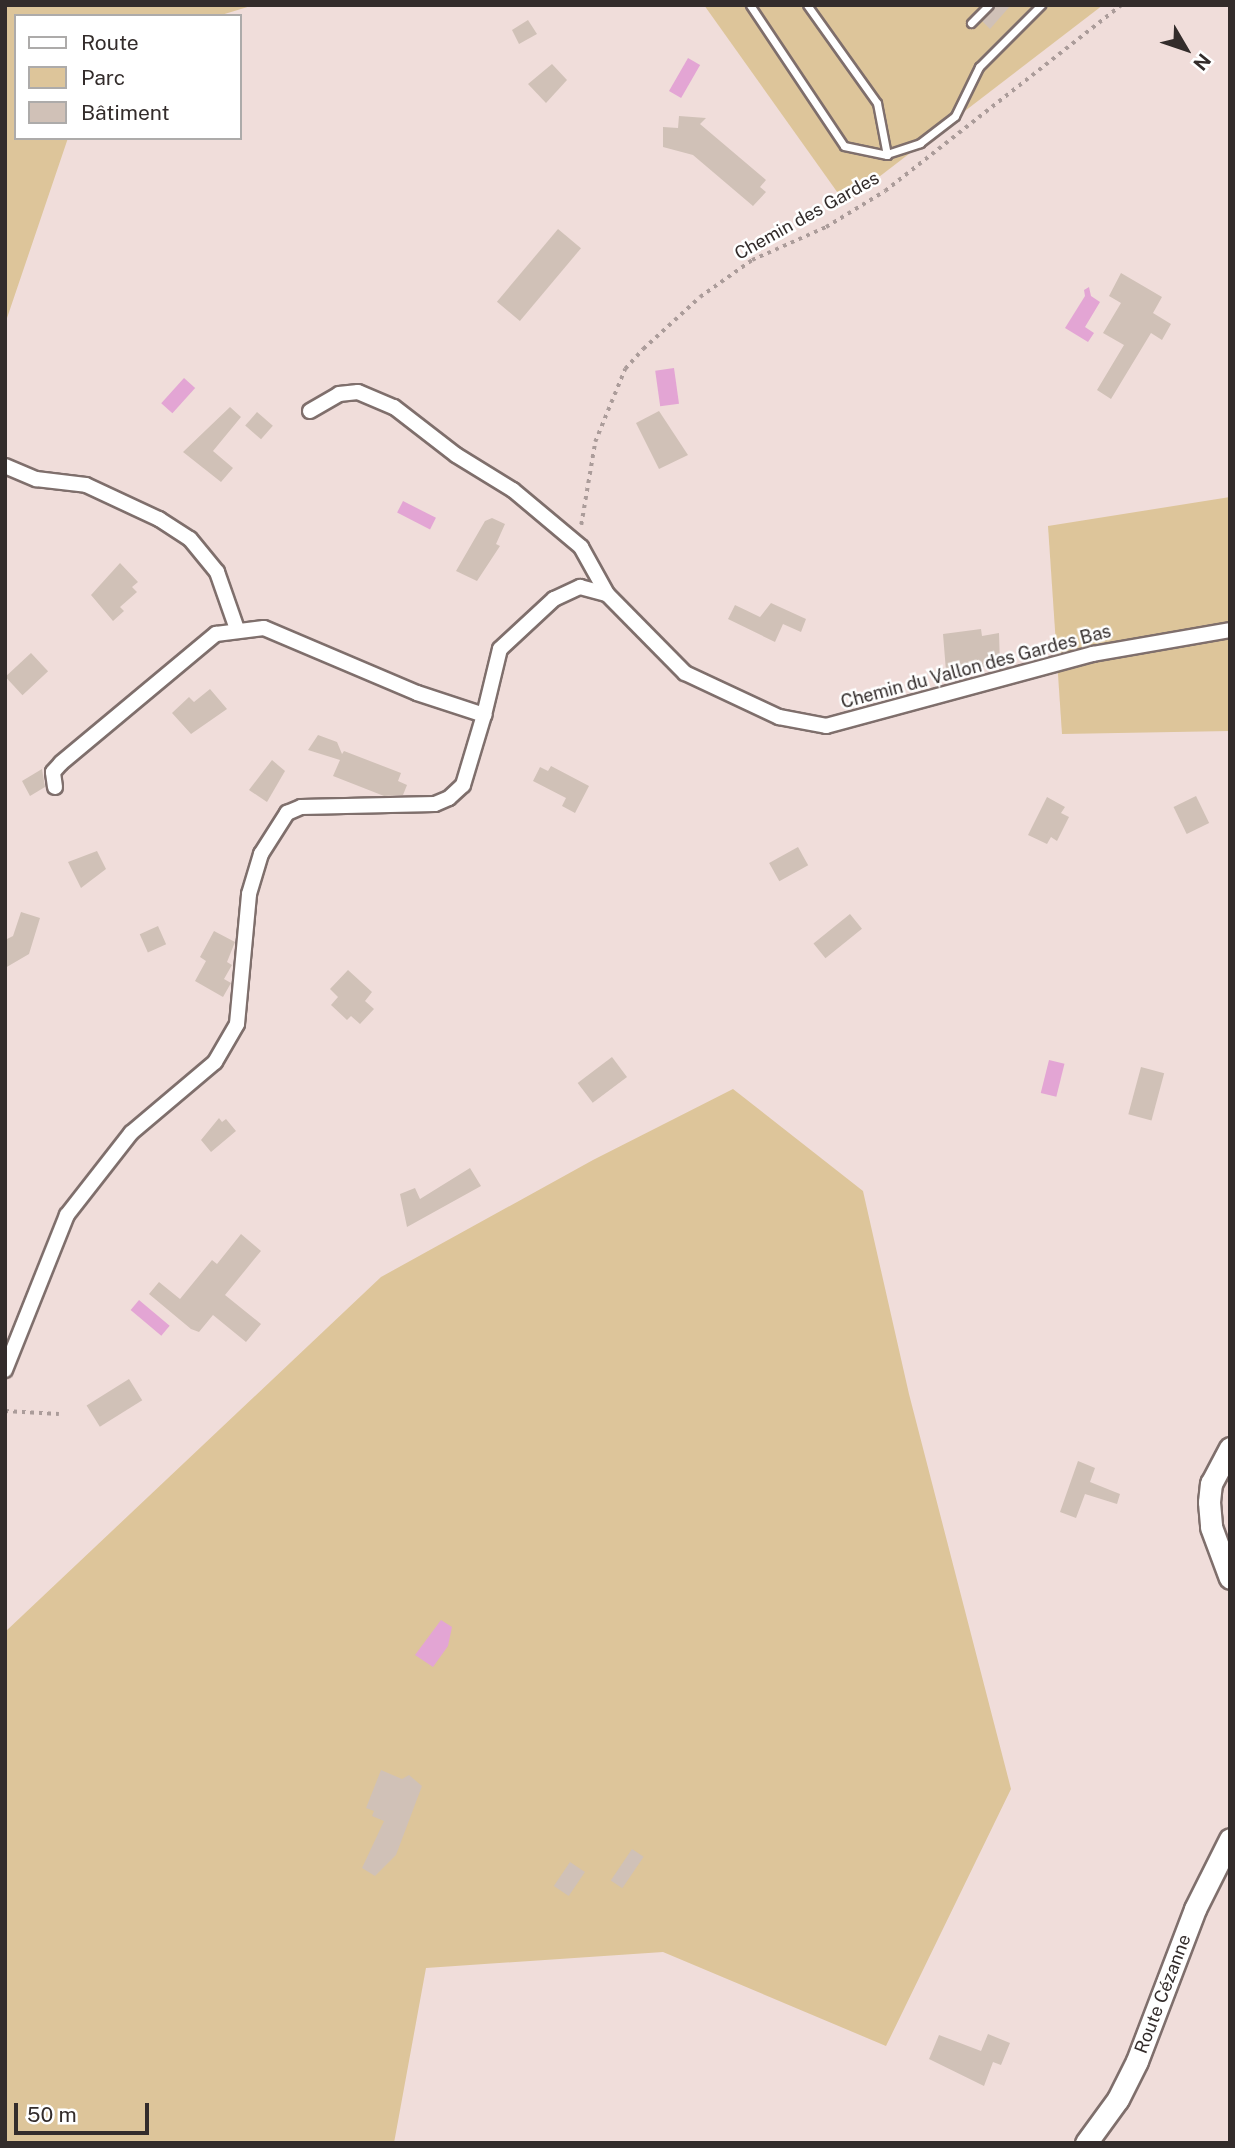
<!DOCTYPE html>
<meta charset="utf-8">
<style>
body{margin:0}
#map{position:relative;width:1235px;height:2148px;overflow:hidden;background:#f0ddda;font-family:"Public Sans",sans-serif}
div>[style]{position:absolute}
[style*='--x']{left:calc(var(--x)*1px);top:calc(var(--y)*1px);width:calc(var(--w)*1px);rotate:calc(var(--a)*1deg)}
.green>*{inset:0;background:#ddc59a}
.water>*{inset:0;background:#e3a5d4;transform-origin:0 0}
.building>*{inset:0;background:#d0c1b7;transform-origin:0 0}
.path>*{height:3.5px;margin-top:-1.75px;transform-origin:0;background:repeating-linear-gradient(90deg,#ab9c9a 0 3.5px,transparent 0 8.5px)}
.roads{filter:drop-shadow(2px 0 #7f6f6c) drop-shadow(-2px 0 #7f6f6c) drop-shadow(0 2px #7f6f6c) drop-shadow(0 -2px #7f6f6c)}
.lane>*{height:7px;margin:-3.5px;padding:0 3.5px;transform-origin:3.5px;border-radius:3.5px;background:#fff}
.street>*{height:14px;margin:-7px;padding:0 7px;transform-origin:7px;border-radius:7px;background:#fff}
.secondary>*{height:21px;margin:-10.5px;padding:0 10.5px;transform-origin:10.5px;border-radius:10.5px;background:#fff}
span{translate:-50% -50%;white-space:nowrap;text-align:center;line-height:1.15;-webkit-text-stroke:5px #fff;paint-order:stroke}
.street-label{font-size:18px;color:#332c2b}
.frame{position:absolute;inset:0;border:7px solid #332c2b;pointer-events:none}
.legend{position:absolute;left:14px;top:14px;width:228px;height:126px;box-sizing:border-box;background:#fff;border:2px solid #adabaa;margin:0;padding:9px 12px;list-style:none;font-size:21px;color:#332c2b}
.legend li{display:flex;align-items:center;gap:14px;height:35px}
.legend b{width:35px;border:2px solid #adabaa}
.north{position:absolute;left:1151px;top:14px;width:70px;height:70px;-webkit-text-stroke:5px #fff;paint-order:stroke;rotate:129deg;font-size:19px;font-weight:700;line-height:28px;text-align:center;color:#332c2b}
.north::after{content:'';display:block;margin:auto;width:24px;height:32px;background:#332c2b;clip-path:polygon(50% 0,100% 100%,50% 72%,0 100%)}
.scale{position:absolute;left:14px;top:2103px;width:135px;height:32px;box-sizing:border-box;border:4px solid #332c2b;border-top:0;padding-left:9px;font-size:21px;line-height:24px;white-space:nowrap;color:#332c2b;-webkit-text-stroke:5px #fff;paint-order:stroke}
</style>
<div id="map">
<div class="green">
<div style="clip-path:polygon(5px 5px,254px 5px,218px 16px,16px 16px,16px 138px,68px 138px,5px 324px)"></div>
<div style="clip-path:polygon(704px 5px,1103px 5px,845px 203px)"></div>
<div style="clip-path:polygon(1230px 497px,1230px 731px,1062px 734px,1048px 526px)"></div>
<div style="clip-path:polygon(733px 1089px,863px 1191px,909px 1394px,1011px 1789px,886px 2046px,663px 1952px,426px 1968px,394px 2143px,5px 2143px,5px 1632px,381px 1277px,593px 1160px)"></div>
</div>
<div class="water">
<div style="left:688px;top:58px;width:14px;height:38px;rotate:30deg"></div>
<div style="clip-path:polygon(1089px 287px,1091px 296px,1100px 302px,1085px 327px,1094px 333px,1088px 342px,1065px 328px,1085px 296px,1084px 290px)"></div>
<div style="left:674px;top:368px;width:36px;height:19px;rotate:82deg"></div>
<div style="left:184px;top:378px;width:15px;height:34px;rotate:42deg"></div>
<div style="left:403px;top:501px;width:37px;height:13px;rotate:27deg"></div>
<div style="left:1049px;top:1060px;width:16px;height:34px;rotate:14deg"></div>
<div style="left:139px;top:1300px;width:40px;height:13px;rotate:40deg"></div>
<div style="clip-path:polygon(441px 1620px,452px 1627px,448px 1646px,433px 1667px,415px 1655px)"></div>
</div>
<div class="building">
<div style="clip-path:polygon(995px 5px,1011px 5px,990px 29px,982px 21px)"></div>
<div style="clip-path:polygon(528px 20px,537px 34px,519px 44px,512px 30px)"></div>
<div style="clip-path:polygon(552px 64px,567px 80px,546px 103px,528px 84px)"></div>
<div style="clip-path:polygon(679px 116px,706px 118px,700px 124px,766px 180px,760px 187px,766px 192px,753px 206px,693px 155px,663px 147px,663px 127px,678px 128px)"></div>
<div style="left:558px;top:229px;width:30px;height:95px;rotate:40deg"></div>
<div style="clip-path:polygon(1121px 273px,1162px 297px,1153px 313px,1171px 324px,1162px 340px,1151px 333px,1111px 399px,1097px 390px,1124px 345px,1103px 333px,1121px 303px,1109px 296px)"></div>
<div style="clip-path:polygon(230px 407px,241px 417px,213px 451px,233px 468px,221px 482px,183px 452px)"></div>
<div style="clip-path:polygon(659px 411px,688px 455px,659px 469px,636px 423px)"></div>
<div style="left:257px;top:412px;width:21px;height:18px;rotate:41deg"></div>
<div style="clip-path:polygon(492px 518px,505px 524px,496px 544px,500px 546px,477px 581px,456px 571px,485px 521px)"></div>
<div style="clip-path:polygon(120px 563px,138px 582px,132px 587px,137px 592px,120px 607px,124px 611px,113px 621px,91px 595px)"></div>
<div style="clip-path:polygon(771px 603px,806px 619px,801px 632px,783px 624px,775px 642px,728px 619px,735px 605px,760px 617px)"></div>
<div style="clip-path:polygon(981px 629px,982px 636px,999px 633px,1000px 665px,946px 671px,943px 634px)"></div>
<div style="left:31px;top:653px;width:25px;height:35px;rotate:47deg"></div>
<div style="clip-path:polygon(210px 689px,227px 709px,191px 734px,172px 713px,189px 697px,194px 702px)"></div>
<div style="clip-path:polygon(318px 735px,337px 742px,342px 754px,344px 751px,401px 773px,398px 781px,407px 785px,403px 795px,384px 796px,333px 776px,340px 760px,308px 750px)"></div>
<div style="clip-path:polygon(272px 760px,285px 771px,267px 802px,249px 790px)"></div>
<div style="clip-path:polygon(551px 766px,589px 786px,575px 813px,562px 806px,566px 798px,533px 781px,540px 767px,548px 771px)"></div>
<div style="clip-path:polygon(42px 769px,45px 787px,30px 796px,22px 781px)"></div>
<div style="left:1196px;top:796px;width:30px;height:25px;rotate:64deg"></div>
<div style="clip-path:polygon(1047px 797px,1065px 807px,1061px 813px,1069px 817px,1057px 841px,1051px 837px,1047px 844px,1028px 835px)"></div>
<div style="left:798px;top:847px;width:21px;height:33px;rotate:61deg"></div>
<div style="clip-path:polygon(97px 851px,106px 869px,81px 888px,68px 862px)"></div>
<div style="clip-path:polygon(21px 912px,40px 918px,29px 954px,5px 968px,5px 940px,13px 936px)"></div>
<div style="left:850px;top:914px;width:19px;height:47px;rotate:51deg"></div>
<div style="left:158px;top:926px;width:20px;height:20px;rotate:66deg"></div>
<div style="clip-path:polygon(214px 931px,235px 942px,227px 962px,232px 965px,224px 979px,231px 983px,223px 997px,195px 981px,206px 961px,200px 957px)"></div>
<div style="clip-path:polygon(348px 970px,372px 992px,365px 1001px,374px 1009px,360px 1024px,351px 1016px,347px 1020px,331px 1005px,338px 997px,330px 989px)"></div>
<div style="left:612px;top:1057px;width:25px;height:43px;rotate:53deg"></div>
<div style="left:1141px;top:1067px;width:24px;height:49px;rotate:15deg"></div>
<div style="clip-path:polygon(219px 1118px,222px 1122px,226px 1119px,236px 1131px,211px 1152px,201px 1140px)"></div>
<div style="clip-path:polygon(470px 1168px,481px 1186px,407px 1227px,400px 1194px,415px 1188px,420px 1199px)"></div>
<div style="clip-path:polygon(241px 1234px,261px 1251px,225px 1295px,261px 1324px,246px 1342px,213px 1315px,199px 1332px,191px 1329px,149px 1294px,159px 1282px,180px 1299px,212px 1260px,217px 1264px)"></div>
<div style="left:129px;top:1379px;width:25px;height:50px;rotate:58deg"></div>
<div style="clip-path:polygon(1078px 1461px,1095px 1468px,1090px 1482px,1120px 1494px,1117px 1504px,1085px 1494px,1076px 1518px,1060px 1512px)"></div>
<div style="clip-path:polygon(381px 1770px,402px 1779px,409px 1775px,422px 1786px,396px 1855px,375px 1876px,362px 1868px,384px 1821px,372px 1816px,374px 1811px,366px 1808px)"></div>
<div style="left:632px;top:1849px;width:14px;height:38px;rotate:34deg"></div>
<div style="left:570px;top:1862px;width:18px;height:29px;rotate:34deg"></div>
<div style="clip-path:polygon(988px 2034px,1010px 2043px,1001px 2065px,993px 2062px,984px 2086px,929px 2059px,939px 2035px,981px 2051px)"></div>
</div>
<div class="path">
<div style="--x:581;--y:525;--w:84;--a:-80.4"></div>
<div style="--x:595;--y:442;--w:79;--a:-67.7"></div>
<div style="--x:625;--y:369;--w:27;--a:-48"></div>
<div style="--x:643;--y:349;--w:77;--a:-42.4"></div>
<div style="--x:700;--y:297;--w:64;--a:-35.4"></div>
<div style="--x:752;--y:260;--w:81;--a:-24"></div>
<div style="--x:826;--y:227;--w:69;--a:-31.4"></div>
<div style="--x:885;--y:191;--w:300;--a:-38.2"></div>
<div style="--x:5;--y:1411;--w:54;--a:3.2"></div>
</div>
<div class="roads">
<div class="lane">
<div style="--x:750;--y:5;--w:169;--a:56.3"></div>
<div style="--x:844;--y:146;--w:44;--a:11.8"></div>
<div style="--x:887;--y:155;--w:53;--a:-100.9"></div>
<div style="--x:877;--y:103;--w:120;--a:-125.5"></div>
<div style="--x:971;--y:23;--w:25;--a:-45"></div>
<div style="--x:887;--y:154;--w:35;--a:-18"></div>
<div style="--x:920;--y:143;--w:44;--a:-37.6"></div>
<div style="--x:955;--y:116;--w:55;--a:-63.9"></div>
<div style="--x:979;--y:67;--w:88;--a:-45"></div>
</div>
<div class="street">
<div style="--x:310;--y:411;--w:34;--a:-30"></div>
<div style="--x:339;--y:394;--w:19;--a:-6"></div>
<div style="--x:358;--y:392;--w:39;--a:23"></div>
<div style="--x:394;--y:407;--w:78;--a:37.7"></div>
<div style="--x:456;--y:455;--w:67;--a:31.6"></div>
<div style="--x:513;--y:490;--w:89;--a:40"></div>
<div style="--x:581;--y:547;--w:54;--a:61"></div>
<div style="--x:607;--y:594;--w:111;--a:45.4"></div>
<div style="--x:685;--y:673;--w:104;--a:25.1"></div>
<div style="--x:779;--y:717;--w:48;--a:10.8"></div>
<div style="--x:826;--y:726;--w:277;--a:-15.1"></div>
<div style="--x:1093;--y:654;--w:139;--a:-9.9"></div>
<div style="--x:5;--y:466;--w:34;--a:23"></div>
<div style="--x:36;--y:479;--w:50;--a:6.8"></div>
<div style="--x:86;--y:485;--w:81;--a:25"></div>
<div style="--x:159;--y:519;--w:37;--a:33"></div>
<div style="--x:190;--y:539;--w:43;--a:50.7"></div>
<div style="--x:217;--y:572;--w:60;--a:70.7"></div>
<div style="--x:55;--y:787;--w:15;--a:-98"></div>
<div style="--x:53;--y:772;--w:12;--a:-48"></div>
<div style="--x:61;--y:763;--w:202;--a:-39.8"></div>
<div style="--x:216;--y:634;--w:48;--a:-7.1"></div>
<div style="--x:264;--y:628;--w:166;--a:23"></div>
<div style="--x:417;--y:693;--w:71;--a:18.2"></div>
<div style="--x:484;--y:715;--w:68;--a:-76.4"></div>
<div style="--x:500;--y:649;--w:74;--a:-42.8"></div>
<div style="--x:554;--y:599;--w:29;--a:-25"></div>
<div style="--x:580;--y:587;--w:28;--a:15"></div>
<div style="--x:5;--y:1370;--w:167;--a:-68.2"></div>
<div style="--x:67;--y:1215;--w:104;--a:-52"></div>
<div style="--x:131;--y:1133;--w:110;--a:-40.2"></div>
<div style="--x:215;--y:1062;--w:44;--a:-59.9"></div>
<div style="--x:237;--y:1024;--w:131;--a:-84.7"></div>
<div style="--x:249;--y:894;--w:42;--a:-73.3"></div>
<div style="--x:261;--y:854;--w:49;--a:-57.6"></div>
<div style="--x:287;--y:813;--w:15;--a:-23"></div>
<div style="--x:301;--y:807;--w:134;--a:-1.3"></div>
<div style="--x:435;--y:804;--w:15;--a:-23"></div>
<div style="--x:449;--y:798;--w:19;--a:-43"></div>
<div style="--x:463;--y:785;--w:73;--a:-73.3"></div>
</div>
<div class="secondary">
<div style="--x:1230;--y:1448;--w:40;--a:118"></div>
<div style="--x:1211;--y:1483;--w:19;--a:96"></div>
<div style="--x:1209;--y:1502;--w:25;--a:85"></div>
<div style="--x:1211;--y:1527;--w:54;--a:69.6"></div>
<div style="--x:1086;--y:2143;--w:54;--a:-54"></div>
<div style="--x:1118;--y:2099;--w:42;--a:-63.4"></div>
<div style="--x:1137;--y:2061;--w:163;--a:-69.1"></div>
<div style="--x:1195;--y:1909;--w:78;--a:-63.4"></div>
</div>
</div>
<div class="street-label">
<span style="left:807px;top:216px;rotate:-29deg">Chemin des Gardes</span>
<span style="left:976px;top:667px;rotate:-15deg">Chemin du Vallon des Gardes Bas</span>
<span style="left:1163px;top:1994px;rotate:-69deg">Route Cézanne</span>
</div>
<div class="frame"></div>
<ul class="legend">
<li><b style="height:9px;background:#fff"></b>Route</li>
<li><b style="height:19px;background:#ddc59a"></b>Parc</li>
<li><b style="height:19px;background:#d0c1b7"></b>Bâtiment</li>
</ul>
<div class="north">N</div>
<div class="scale">50 m</div>
</div>
